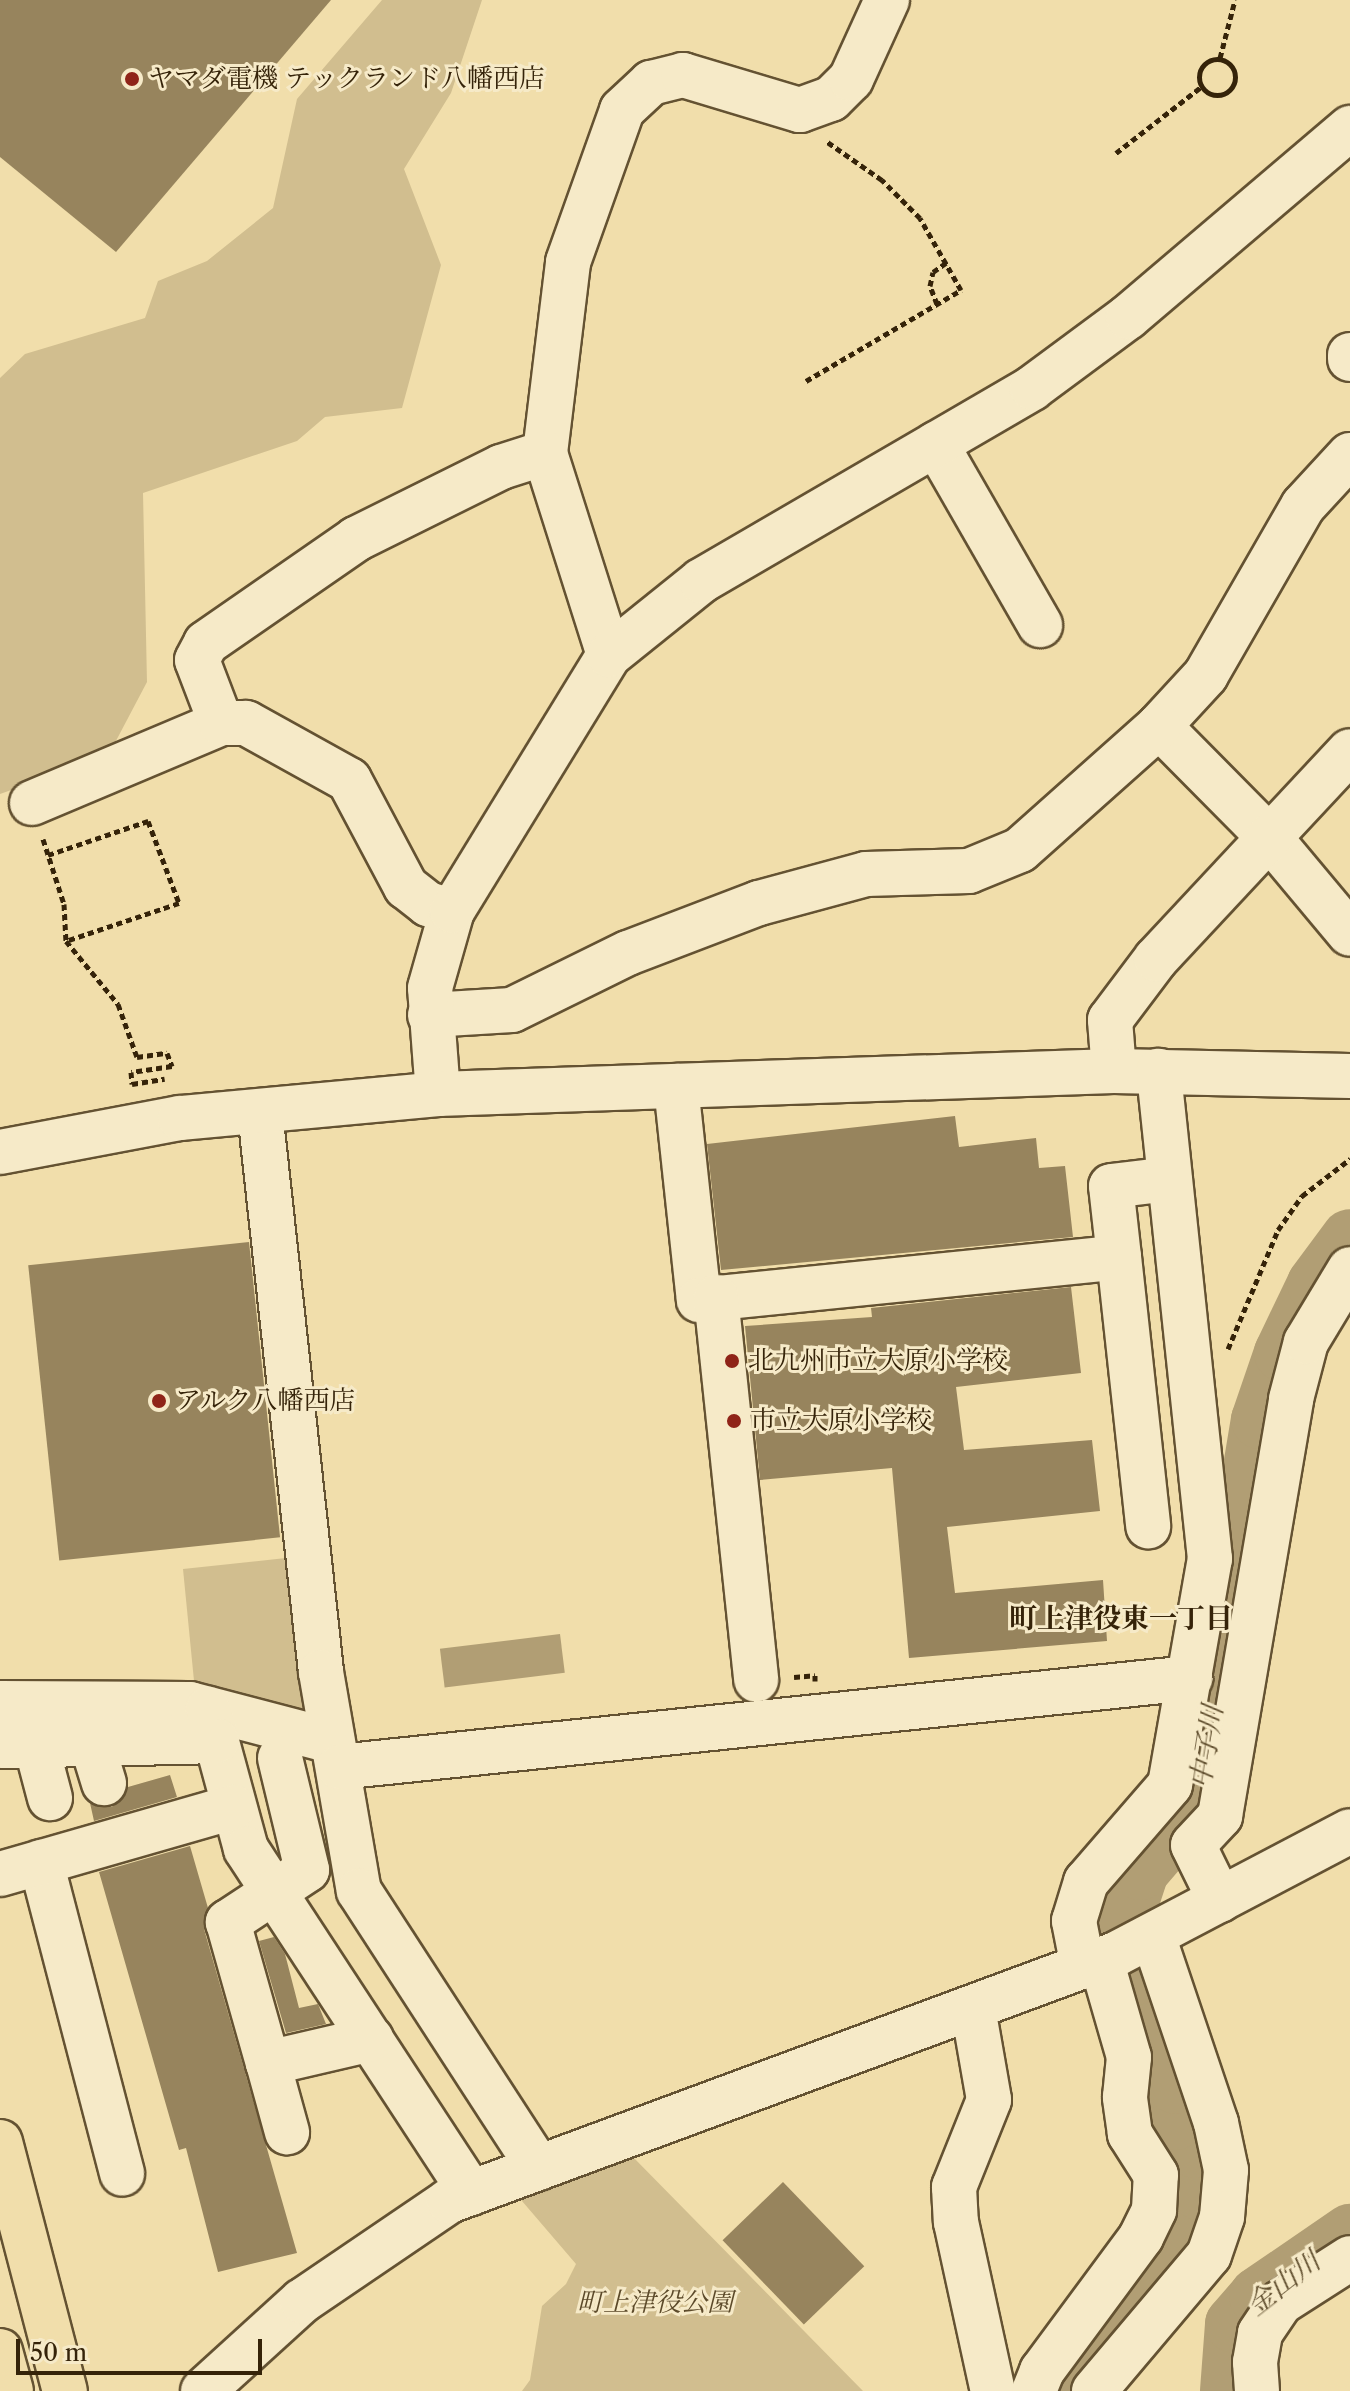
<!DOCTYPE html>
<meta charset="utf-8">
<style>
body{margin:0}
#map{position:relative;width:1350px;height:2391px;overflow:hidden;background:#f1deab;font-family:"Libre Caslon Text","Noto Serif JP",serif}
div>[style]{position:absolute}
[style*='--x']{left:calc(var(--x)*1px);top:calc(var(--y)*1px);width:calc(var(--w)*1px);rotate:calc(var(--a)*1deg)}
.green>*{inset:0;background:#d1be8f}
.water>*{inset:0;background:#b19e74;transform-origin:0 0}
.river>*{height:58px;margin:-29px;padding:0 29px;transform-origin:29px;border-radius:29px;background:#b19e74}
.building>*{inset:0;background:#97845d;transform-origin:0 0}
.path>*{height:5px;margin-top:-2.5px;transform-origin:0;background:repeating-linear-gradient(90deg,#352309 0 6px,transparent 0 10px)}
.path>.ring{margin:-2.5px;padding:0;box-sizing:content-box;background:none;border:5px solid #352309;border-radius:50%}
.roads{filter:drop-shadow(2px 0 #645232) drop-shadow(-2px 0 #645232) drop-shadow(0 2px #645232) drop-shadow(0 -2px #645232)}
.minor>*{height:44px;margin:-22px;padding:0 22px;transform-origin:22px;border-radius:22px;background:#f6eac8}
.highway>*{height:44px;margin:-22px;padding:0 22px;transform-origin:22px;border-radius:22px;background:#f1deab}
.dots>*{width:22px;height:22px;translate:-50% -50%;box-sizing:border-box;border:4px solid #f6eac8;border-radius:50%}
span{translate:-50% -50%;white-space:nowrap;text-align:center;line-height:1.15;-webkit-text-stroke:6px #f6eac8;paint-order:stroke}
.poi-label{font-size:26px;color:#352309}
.left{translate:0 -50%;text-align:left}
.park-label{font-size:26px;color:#5c4a2a;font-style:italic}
.neighbourhood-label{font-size:28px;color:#352309;font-weight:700}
.water-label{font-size:28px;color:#604e2e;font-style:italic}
.scale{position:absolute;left:16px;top:2339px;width:246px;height:36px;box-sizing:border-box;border:4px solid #352309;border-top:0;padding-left:10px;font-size:24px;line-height:28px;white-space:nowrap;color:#352309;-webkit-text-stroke:6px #f6eac8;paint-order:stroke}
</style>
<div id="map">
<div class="green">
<div style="clip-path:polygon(382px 0,482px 0,451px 93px,404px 169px,441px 265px,402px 408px,325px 417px,297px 441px,143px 493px,147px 682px,108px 756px,0 794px,0 378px,25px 354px,145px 318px,158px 281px,207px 261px,273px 208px,297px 99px)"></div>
<div style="clip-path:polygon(295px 1557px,313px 1703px,302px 1720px,195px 1691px,183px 1569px)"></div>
<div style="clip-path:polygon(632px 2156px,863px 2391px,522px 2391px,530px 2380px,542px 2306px,566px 2284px,576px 2264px,516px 2194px)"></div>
</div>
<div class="water">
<div style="left:560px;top:1634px;width:39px;height:121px;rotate:83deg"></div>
</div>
<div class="river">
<div style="--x:1067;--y:2391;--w:208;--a:-52.4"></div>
<div style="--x:1194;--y:2226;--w:35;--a:-78"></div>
<div style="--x:1201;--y:2192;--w:43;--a:-97.9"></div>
<div style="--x:1195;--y:2149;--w:34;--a:-126"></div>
<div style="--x:1175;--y:2121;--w:36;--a:-88"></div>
<div style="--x:1176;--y:2085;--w:116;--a:-110.2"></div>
<div style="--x:1136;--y:1976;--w:60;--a:-100.6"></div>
<div style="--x:1125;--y:1917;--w:48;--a:-71.9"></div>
<div style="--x:1140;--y:1871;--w:86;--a:-49.3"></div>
<div style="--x:1196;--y:1806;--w:391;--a:-80.6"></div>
<div style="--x:1260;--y:1420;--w:71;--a:-71.1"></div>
<div style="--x:1283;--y:1353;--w:76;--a:-64.4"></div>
<div style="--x:1316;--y:1284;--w:57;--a:-53.5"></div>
<div style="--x:1229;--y:2391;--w:67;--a:-85.7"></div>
<div style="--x:1234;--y:2324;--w:37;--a:-49"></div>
<div style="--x:1258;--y:2296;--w:112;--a:-34.4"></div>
</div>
<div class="building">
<div style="clip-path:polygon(0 0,331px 0,116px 252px,0 157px)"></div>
<div style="clip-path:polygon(955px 1116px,959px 1147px,1036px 1138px,1039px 1168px,1065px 1166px,1073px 1237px,721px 1270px,707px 1144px)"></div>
<div style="left:249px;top:1242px;width:297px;height:222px;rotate:84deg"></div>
<div style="clip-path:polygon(1071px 1287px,1081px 1373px,956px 1387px,964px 1450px,1092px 1440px,1100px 1511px,947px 1527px,955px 1593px,1103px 1580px,1107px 1641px,909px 1658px,892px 1468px,760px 1480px,745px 1326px,872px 1317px,871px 1308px)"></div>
<div style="clip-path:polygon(170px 1775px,177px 1797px,94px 1821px,90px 1803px,112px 1807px,128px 1787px)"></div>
<div style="clip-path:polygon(190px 1846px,208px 1908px,204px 1929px,297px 2253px,218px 2272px,186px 2148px,179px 2150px,99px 1872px)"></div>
<div style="clip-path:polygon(274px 1937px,285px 1954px,299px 2008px,318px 2004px,326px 2024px,286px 2033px,259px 1941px)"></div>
<div style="left:783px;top:2182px;width:117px;height:84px;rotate:46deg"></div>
</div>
<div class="path">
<div style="--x:1220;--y:58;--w:60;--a:-75.5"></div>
<div class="ring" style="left:1199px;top:59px;width:31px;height:31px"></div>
<div style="--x:1116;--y:153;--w:108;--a:-37.8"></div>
<div style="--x:937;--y:304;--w:19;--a:-111"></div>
<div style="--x:930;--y:286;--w:14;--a:-78"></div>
<div style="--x:933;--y:272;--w:16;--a:-35"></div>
<div style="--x:806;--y:381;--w:180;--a:-30.4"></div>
<div style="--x:961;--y:290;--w:83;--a:-119.7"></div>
<div style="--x:920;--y:218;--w:54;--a:-135"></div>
<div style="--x:882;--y:180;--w:68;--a:-145.1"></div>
<div style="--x:43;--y:839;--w:68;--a:72.1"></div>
<div style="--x:64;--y:904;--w:37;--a:87"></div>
<div style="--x:66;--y:941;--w:82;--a:50.5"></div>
<div style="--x:118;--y:1004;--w:56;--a:70.3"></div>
<div style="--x:137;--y:1057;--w:30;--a:-8"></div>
<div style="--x:167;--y:1053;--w:14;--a:69"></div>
<div style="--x:172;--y:1066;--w:41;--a:171.7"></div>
<div style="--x:131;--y:1072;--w:12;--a:85"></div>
<div style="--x:132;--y:1084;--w:33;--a:-9"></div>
<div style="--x:48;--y:855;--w:106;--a:-18.8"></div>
<div style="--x:148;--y:821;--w:88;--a:69.3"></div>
<div style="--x:179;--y:903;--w:119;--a:161.4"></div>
<div style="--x:1228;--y:1349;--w:129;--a:-67.2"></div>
<div style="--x:1278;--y:1230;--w:42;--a:-54.8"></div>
<div style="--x:1302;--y:1196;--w:61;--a:-37.6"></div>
<div style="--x:794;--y:1677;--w:21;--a:-5"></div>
<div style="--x:815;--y:1675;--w:6;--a:90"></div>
</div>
<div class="roads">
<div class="minor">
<div style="--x:1350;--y:355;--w:4;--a:90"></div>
<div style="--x:936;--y:444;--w:209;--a:60.1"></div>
<div style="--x:1350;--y:455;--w:69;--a:132.7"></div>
<div style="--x:1303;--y:506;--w:195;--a:119.9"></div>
<div style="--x:1206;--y:675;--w:69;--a:132.7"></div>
<div style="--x:1159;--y:726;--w:156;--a:45.3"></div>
<div style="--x:1269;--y:837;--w:126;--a:50.1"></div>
<div style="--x:609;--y:655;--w:212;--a:-107.6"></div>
<div style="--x:545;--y:453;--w:192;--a:-83.1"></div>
<div style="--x:568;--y:262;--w:161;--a:-70.4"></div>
<div style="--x:622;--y:110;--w:40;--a:-43"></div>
<div style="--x:651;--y:83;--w:33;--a:-14"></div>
<div style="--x:683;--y:75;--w:122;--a:16.7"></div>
<div style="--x:800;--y:110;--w:33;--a:-20"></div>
<div style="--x:831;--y:99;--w:28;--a:-45"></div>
<div style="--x:851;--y:79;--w:87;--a:-65.5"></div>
<div style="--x:32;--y:803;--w:205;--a:-22.9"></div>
<div style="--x:452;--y:911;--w:25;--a:-164"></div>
<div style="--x:428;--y:904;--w:28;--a:-142"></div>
<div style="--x:406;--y:887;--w:121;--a:-118"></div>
<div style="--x:349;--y:780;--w:118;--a:-151"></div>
<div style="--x:246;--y:723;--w:25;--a:180"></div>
<div style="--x:221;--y:723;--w:67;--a:-110.9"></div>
<div style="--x:197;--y:660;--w:19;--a:-62"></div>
<div style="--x:206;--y:643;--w:183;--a:-34.7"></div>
<div style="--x:356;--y:539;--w:162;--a:-26.4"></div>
<div style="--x:501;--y:467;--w:46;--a:-17.7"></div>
<div style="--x:430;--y:1015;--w:82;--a:-3.5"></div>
<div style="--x:512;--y:1010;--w:129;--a:-26.2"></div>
<div style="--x:628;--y:953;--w:140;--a:-20.9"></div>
<div style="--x:759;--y:903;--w:111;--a:-15.2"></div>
<div style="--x:866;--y:874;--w:103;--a:-1.7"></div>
<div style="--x:969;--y:871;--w:55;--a:-22.4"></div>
<div style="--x:1020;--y:850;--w:186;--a:-41.7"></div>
<div style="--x:1114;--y:1071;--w:51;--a:-94.5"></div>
<div style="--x:1110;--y:1020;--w:76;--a:-53"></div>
<div style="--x:1156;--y:959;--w:284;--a:-47"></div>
<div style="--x:676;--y:1086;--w:215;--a:83.9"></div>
<div style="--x:699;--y:1300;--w:422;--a:-5.8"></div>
<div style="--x:1119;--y:1257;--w:271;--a:83.8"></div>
<div style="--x:438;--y:1094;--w:106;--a:-94.3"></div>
<div style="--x:430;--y:988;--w:80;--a:-74.1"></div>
<div style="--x:452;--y:911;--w:300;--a:-58.5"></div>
<div style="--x:609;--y:655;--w:118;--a:-38.8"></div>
<div style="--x:701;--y:581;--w:383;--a:-30.2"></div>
<div style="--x:1032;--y:388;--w:119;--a:-36.5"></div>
<div style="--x:1128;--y:317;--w:292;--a:-40.4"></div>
<div style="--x:260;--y:1112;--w:563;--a:83.78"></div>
<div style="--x:321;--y:1672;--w:222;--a:80.2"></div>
<div style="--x:359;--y:1891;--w:330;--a:57"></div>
<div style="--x:0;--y:1152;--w:183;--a:-10.7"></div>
<div style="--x:180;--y:1118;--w:259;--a:-5.3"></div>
<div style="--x:438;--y:1094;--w:676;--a:-1.95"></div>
<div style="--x:1114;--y:1071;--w:236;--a:1.2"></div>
<div style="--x:1119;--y:1257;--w:71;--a:-96.4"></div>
<div style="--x:1111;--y:1186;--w:59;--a:-6.8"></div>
<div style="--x:716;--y:1297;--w:385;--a:84"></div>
<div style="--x:0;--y:1703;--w:190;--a:0.3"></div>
<div style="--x:190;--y:1704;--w:146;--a:14.7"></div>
<div style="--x:208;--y:1709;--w:145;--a:74.8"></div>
<div style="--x:246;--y:1849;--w:411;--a:56.8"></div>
<div style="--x:92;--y:1744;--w:41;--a:72.9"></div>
<div style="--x:36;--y:1745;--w:55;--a:75.2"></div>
<div style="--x:0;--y:1746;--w:217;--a:-1.3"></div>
<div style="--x:280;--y:1758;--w:115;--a:76.4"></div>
<div style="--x:307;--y:1870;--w:95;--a:146.6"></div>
<div style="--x:228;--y:1922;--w:147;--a:74.2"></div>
<div style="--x:268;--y:2063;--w:106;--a:-13.1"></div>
<div style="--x:339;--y:1767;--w:856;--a:-5.97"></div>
<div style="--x:41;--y:1862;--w:322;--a:75.4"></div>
<div style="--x:0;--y:1874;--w:243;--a:-16"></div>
<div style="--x:1220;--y:1900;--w:61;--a:-116.1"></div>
<div style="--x:1193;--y:1845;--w:40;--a:-47"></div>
<div style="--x:1220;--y:1816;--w:423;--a:-80.3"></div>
<div style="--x:1291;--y:1399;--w:59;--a:-75.3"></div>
<div style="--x:1306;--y:1342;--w:85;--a:-58.9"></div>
<div style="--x:1083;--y:1967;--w:47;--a:-101.1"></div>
<div style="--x:1074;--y:1921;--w:41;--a:-72.9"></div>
<div style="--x:1086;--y:1882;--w:128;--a:-49.1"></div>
<div style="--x:1170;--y:1785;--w:230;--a:-80"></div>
<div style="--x:1210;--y:1559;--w:491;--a:-96"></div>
<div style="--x:973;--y:2008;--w:93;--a:80.1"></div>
<div style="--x:989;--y:2100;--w:94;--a:111.9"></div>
<div style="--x:954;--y:2187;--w:35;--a:87"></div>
<div style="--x:956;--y:2222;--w:173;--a:77.7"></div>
<div style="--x:268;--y:2063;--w:72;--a:74.6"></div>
<div style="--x:203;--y:2391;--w:134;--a:-42.3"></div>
<div style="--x:302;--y:2301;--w:178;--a:-34.2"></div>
<div style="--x:449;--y:2201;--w:711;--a:-20.32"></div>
<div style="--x:1116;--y:1954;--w:264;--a:-27.7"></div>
<div style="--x:1034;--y:2391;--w:22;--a:-68"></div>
<div style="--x:1042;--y:2371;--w:167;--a:-53.5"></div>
<div style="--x:1141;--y:2237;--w:30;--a:-64"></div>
<div style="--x:1154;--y:2210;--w:35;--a:-87"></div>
<div style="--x:1156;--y:2175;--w:49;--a:-122.4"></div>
<div style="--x:1130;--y:2134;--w:37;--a:-98"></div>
<div style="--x:1125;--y:2097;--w:40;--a:-84.3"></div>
<div style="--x:1129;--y:2057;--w:101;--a:-106.1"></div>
<div style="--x:1094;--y:2391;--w:178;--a:-49.8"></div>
<div style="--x:1209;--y:2255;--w:40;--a:-71.1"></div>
<div style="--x:1222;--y:2217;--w:47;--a:-85.1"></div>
<div style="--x:1226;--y:2170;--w:48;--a:-102"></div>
<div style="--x:1216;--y:2123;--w:197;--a:-108.6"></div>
<div style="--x:1257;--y:2391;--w:29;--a:-94"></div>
<div style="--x:1255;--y:2362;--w:29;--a:-80"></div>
<div style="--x:1260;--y:2333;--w:36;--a:-56"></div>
<div style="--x:1280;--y:2303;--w:83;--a:-32.7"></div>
</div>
<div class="highway">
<div style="--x:0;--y:2142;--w:257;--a:75.4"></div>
<div style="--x:0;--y:2351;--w:41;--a:74.6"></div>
</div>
</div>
<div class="dots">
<div style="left:132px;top:79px;background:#8f2418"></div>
<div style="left:732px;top:1361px;background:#8f2418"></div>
<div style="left:159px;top:1401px;background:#8f2418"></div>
<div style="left:734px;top:1421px;background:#8f2418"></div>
</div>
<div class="poi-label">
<span class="left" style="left:148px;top:79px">ヤマダ電機 テックランド八幡西店</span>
<span class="left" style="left:748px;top:1361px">北九州市立大原小学校</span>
<span class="left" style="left:175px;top:1401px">アルク八幡西店</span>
<span class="left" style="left:750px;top:1421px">市立大原小学校</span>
</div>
<div class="park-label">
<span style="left:655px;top:2303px">町上津役公園</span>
</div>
<div class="neighbourhood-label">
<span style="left:1121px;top:1618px">町上津役東一丁目</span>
</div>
<div class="water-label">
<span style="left:1206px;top:1747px;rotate:-81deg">中子川</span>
<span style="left:1283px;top:2283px;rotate:-38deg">金山川</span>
</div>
<div class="scale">50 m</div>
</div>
